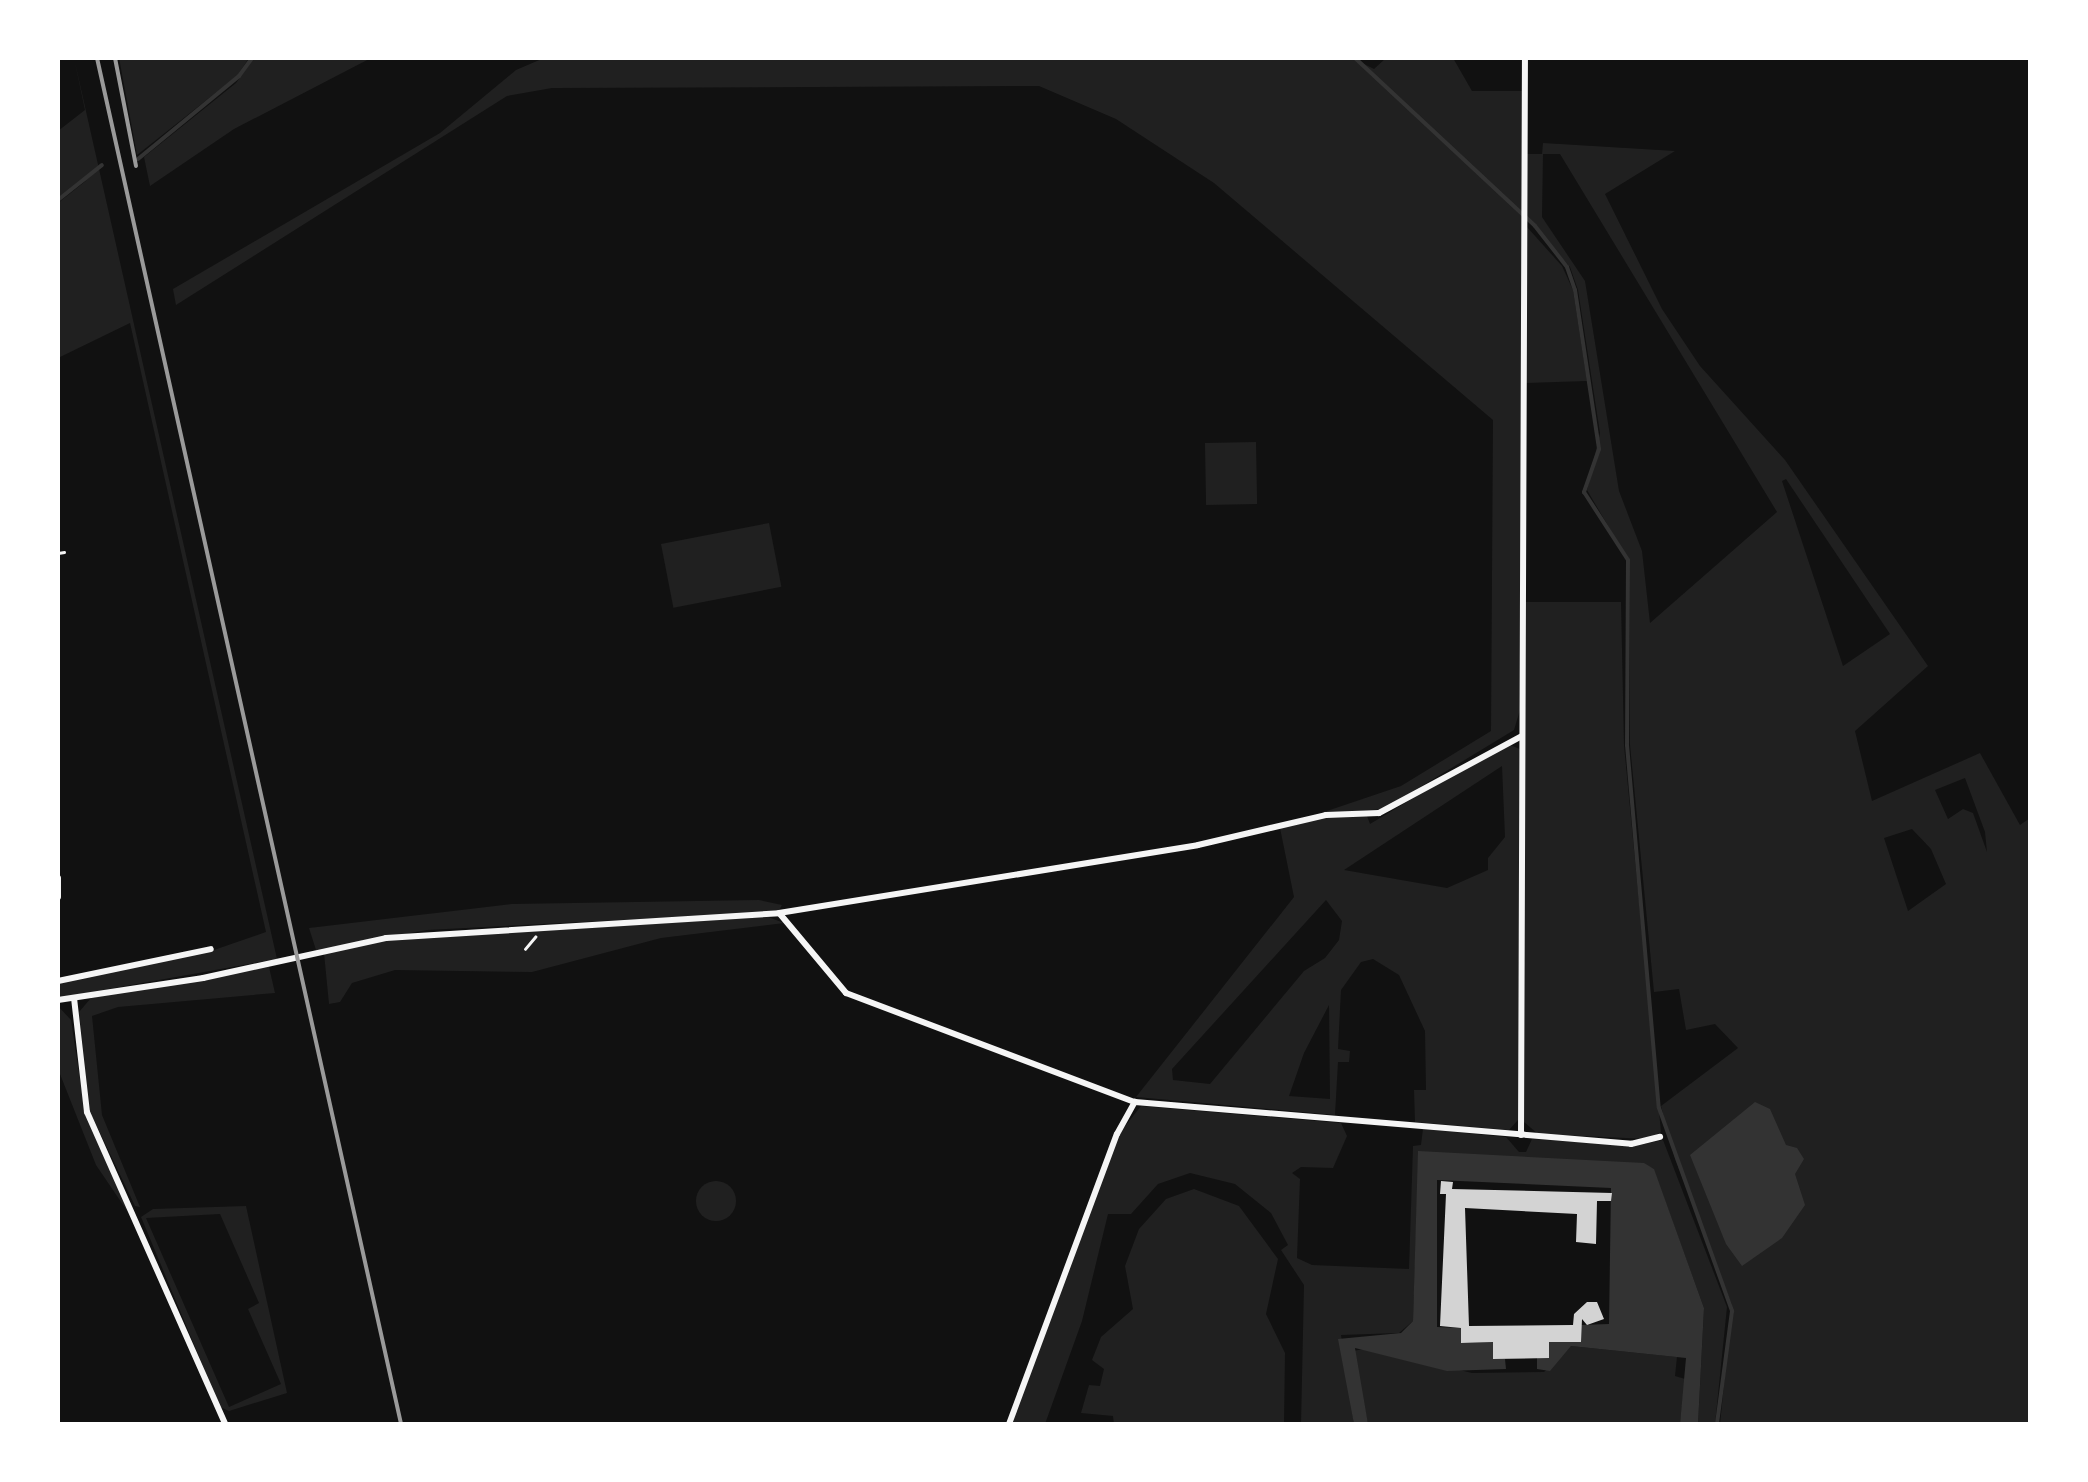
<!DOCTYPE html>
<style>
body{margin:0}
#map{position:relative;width:2088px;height:1482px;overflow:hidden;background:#111;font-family:Manrope,sans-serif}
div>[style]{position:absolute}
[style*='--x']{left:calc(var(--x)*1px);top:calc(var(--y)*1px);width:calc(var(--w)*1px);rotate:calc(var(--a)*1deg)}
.green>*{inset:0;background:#202020;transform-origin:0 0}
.round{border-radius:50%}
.water>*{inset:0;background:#333}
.stream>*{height:4px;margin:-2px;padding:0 2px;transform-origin:2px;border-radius:2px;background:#333}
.building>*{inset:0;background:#d3d3d3}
.path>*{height:2.5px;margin:-1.25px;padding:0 1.25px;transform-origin:1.25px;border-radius:1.25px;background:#f5f5f5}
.service>*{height:2.5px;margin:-1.25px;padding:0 1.25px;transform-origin:1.25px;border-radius:1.25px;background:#f5f5f5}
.minor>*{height:6px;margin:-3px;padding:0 3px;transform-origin:3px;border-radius:3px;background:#f5f5f5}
.rail>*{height:4px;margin:-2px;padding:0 2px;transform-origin:2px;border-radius:2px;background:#9a9a9a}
span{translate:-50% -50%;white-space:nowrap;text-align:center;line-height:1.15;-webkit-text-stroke:10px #fff;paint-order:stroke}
.frame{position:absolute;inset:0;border:60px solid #fff;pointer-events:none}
</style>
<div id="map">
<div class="green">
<div style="clip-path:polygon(74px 58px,277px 959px,58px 998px,58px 982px,211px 951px,266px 932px,130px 323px,58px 358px,58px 203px,87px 180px,58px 198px,58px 131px,85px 110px)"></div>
<div style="clip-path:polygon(119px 58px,249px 58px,237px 76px,137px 155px)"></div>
<div style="clip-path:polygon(254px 58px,371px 58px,234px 129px,150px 186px,144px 157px,236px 83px)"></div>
<div style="clip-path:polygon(544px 58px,1352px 58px,1374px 69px,1386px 58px,1453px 58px,1472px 91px,1522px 91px,1520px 710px,1514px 730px,1384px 809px,1318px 814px,1401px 786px,1491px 731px,1493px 420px,1214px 183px,1116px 119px,1039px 86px,552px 88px,507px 96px,176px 305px,173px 289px,440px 133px,516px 70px)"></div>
<div style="clip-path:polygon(evenodd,1543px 143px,1675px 151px,1605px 194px,1662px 309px,1700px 366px,1785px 460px,1928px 666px,1855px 731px,1872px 801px,1980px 753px,2020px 825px,2030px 818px,2030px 1424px,1720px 1424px,1732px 1305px,1675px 1159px,1661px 1106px,1738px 1048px,1715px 1024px,1686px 1030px,1679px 989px,1654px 992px,1630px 745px,1630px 563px,1587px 490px,1600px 433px,1578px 290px,1570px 267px,1527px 219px,1526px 154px,1542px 154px,1543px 143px,1543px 154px,1560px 154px,1777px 512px,1650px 623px,1642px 551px,1619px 491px,1585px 281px,1542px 217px,1543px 154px,1543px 143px,1786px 479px,1890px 634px,1843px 666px,1782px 481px,1786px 479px,1543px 143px,1965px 778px,1985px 832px,1987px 852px,1973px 813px,1963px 809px,1948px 819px,1935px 790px,1965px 778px,1543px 143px,1912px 829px,1931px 849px,1946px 884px,1908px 911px,1884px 838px,1912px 829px)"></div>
<div style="clip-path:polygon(1527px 227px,1562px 266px,1573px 290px,1587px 381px,1526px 383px)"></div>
<div style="left:1256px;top:442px;width:62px;height:51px;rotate:89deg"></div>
<div style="left:769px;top:523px;width:65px;height:110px;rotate:79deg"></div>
<div style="clip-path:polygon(1524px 602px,1621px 602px,1624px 745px,1661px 1132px,1648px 1139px,1538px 1134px,1524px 1122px)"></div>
<div style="clip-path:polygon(evenodd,1505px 743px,1520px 749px,1518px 1120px,1509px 1130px,1415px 1122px,1414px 1090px,1426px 1090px,1425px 1031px,1399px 975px,1373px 959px,1361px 962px,1341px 990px,1338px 1049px,1350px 1051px,1349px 1062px,1338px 1062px,1335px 1115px,1136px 1097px,1294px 897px,1280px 828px,1325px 816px,1367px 816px,1370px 824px,1505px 743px,1502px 766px,1505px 837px,1488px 858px,1488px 870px,1447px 888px,1344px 870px,1502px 766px,1505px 743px,1326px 900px,1342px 921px,1339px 940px,1325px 958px,1304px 971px,1210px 1084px,1173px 1080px,1172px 1069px,1326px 900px,1505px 743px,1329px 1005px,1330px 1099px,1289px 1096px,1304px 1053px,1329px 1005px)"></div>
<div style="clip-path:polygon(759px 900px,782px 905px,778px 912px,427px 930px,316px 950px,309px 928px,512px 904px)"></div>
<div style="clip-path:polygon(768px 917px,784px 923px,661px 938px,532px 972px,395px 970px,352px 983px,340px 1002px,329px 1004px,324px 953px,387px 940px)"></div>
<div style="clip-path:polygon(269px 967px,275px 993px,118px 1007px,92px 1016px,102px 1115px,140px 1207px,135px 1206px,90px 1112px,79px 1012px,91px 998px)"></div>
<div style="clip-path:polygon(58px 1006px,71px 1020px,85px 1112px,136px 1224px,96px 1165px,58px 1069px)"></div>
<div style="clip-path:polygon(1141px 1106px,1341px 1123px,1347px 1136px,1333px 1168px,1301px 1167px,1292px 1173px,1300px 1179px,1297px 1258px,1312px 1265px,1409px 1269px,1413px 1146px,1421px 1145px,1423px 1129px,1506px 1137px,1519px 1152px,1526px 1152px,1532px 1139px,1634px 1146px,1663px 1140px,1727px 1307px,1715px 1424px,1698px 1424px,1704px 1308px,1653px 1168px,1419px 1152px,1413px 1321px,1399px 1333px,1341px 1335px,1354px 1424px,1301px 1424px,1304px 1285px,1281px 1250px,1288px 1245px,1271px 1213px,1235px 1184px,1190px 1173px,1158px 1184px,1131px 1214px,1108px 1214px,1082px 1321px,1045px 1424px,1010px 1424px,1119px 1134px)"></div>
<div class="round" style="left:696px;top:1181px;width:40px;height:40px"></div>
<div style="clip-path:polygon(1194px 1189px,1239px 1206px,1278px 1259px,1266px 1314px,1285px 1353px,1284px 1424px,1114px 1424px,1113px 1416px,1081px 1413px,1089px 1385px,1100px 1386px,1104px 1369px,1092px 1360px,1101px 1337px,1133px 1309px,1125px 1266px,1139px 1229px,1166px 1199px)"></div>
<div style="clip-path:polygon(evenodd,246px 1206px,287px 1393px,229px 1411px,220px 1407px,141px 1217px,153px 1209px,246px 1206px,220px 1214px,259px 1303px,248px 1309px,281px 1384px,229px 1407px,146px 1218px,220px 1214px)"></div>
<div style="clip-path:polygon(1571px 1346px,1677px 1357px,1675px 1376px,1685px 1379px,1680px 1424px,1368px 1424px,1352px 1351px,1371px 1348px,1472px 1373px,1544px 1372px)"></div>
</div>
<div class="water">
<div style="clip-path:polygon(1755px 1102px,1770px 1109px,1786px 1145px,1797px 1148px,1804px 1159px,1795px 1174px,1805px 1205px,1782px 1238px,1742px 1266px,1726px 1244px,1690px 1155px)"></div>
<div style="clip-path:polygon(1418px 1151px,1644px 1163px,1654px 1169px,1704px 1308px,1698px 1424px,1680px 1424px,1686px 1358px,1571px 1346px,1550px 1371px,1537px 1369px,1537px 1358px,1549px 1358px,1549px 1342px,1581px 1325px,1609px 1324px,1611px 1188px,1437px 1180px,1437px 1327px,1461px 1328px,1462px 1343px,1493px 1342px,1493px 1359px,1505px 1359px,1506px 1369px,1447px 1371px,1355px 1348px,1368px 1424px,1354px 1424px,1338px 1339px,1401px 1333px,1413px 1321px)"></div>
</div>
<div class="stream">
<div style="--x:1355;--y:58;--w:246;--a:43"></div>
<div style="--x:1535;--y:226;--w:52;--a:52"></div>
<div style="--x:1567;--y:267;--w:24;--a:71"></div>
<div style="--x:1575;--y:290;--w:161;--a:81.4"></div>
<div style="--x:1599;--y:449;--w:46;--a:109.2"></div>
<div style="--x:1584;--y:492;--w:81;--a:57.1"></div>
<div style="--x:1628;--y:560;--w:185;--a:90.3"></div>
<div style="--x:1627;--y:745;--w:364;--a:85"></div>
<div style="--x:1659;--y:1108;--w:216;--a:70.2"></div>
<div style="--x:1732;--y:1311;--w:114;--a:97.6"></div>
<div style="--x:138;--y:159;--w:131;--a:-39.4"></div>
<div style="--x:239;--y:76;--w:22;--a:-54"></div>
<div style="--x:58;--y:200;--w:56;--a:-38.5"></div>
</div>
<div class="building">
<div style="clip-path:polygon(1441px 1181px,1453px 1182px,1452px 1189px,1612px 1193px,1611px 1201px,1597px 1201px,1596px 1244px,1576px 1242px,1577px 1214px,1465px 1208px,1469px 1326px,1573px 1325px,1574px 1314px,1587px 1302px,1597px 1302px,1604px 1319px,1587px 1325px,1582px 1319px,1581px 1342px,1549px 1342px,1549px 1358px,1493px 1359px,1493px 1342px,1461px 1343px,1461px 1328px,1440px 1326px,1446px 1194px,1440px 1194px)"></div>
</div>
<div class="path">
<div style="--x:525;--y:949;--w:16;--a:-50"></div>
</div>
<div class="service">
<div style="--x:58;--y:553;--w:6;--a:-9"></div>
</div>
<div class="minor">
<div style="--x:58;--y:878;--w:19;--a:90"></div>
<div style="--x:780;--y:914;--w:103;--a:50.1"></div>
<div style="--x:846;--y:993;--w:309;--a:20.7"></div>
<div style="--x:1135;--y:1102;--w:498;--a:4.8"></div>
<div style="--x:1631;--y:1144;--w:30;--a:-14"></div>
<div style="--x:58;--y:981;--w:156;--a:-11.8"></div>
<div style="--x:74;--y:998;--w:115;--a:83.5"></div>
<div style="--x:87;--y:1112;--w:341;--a:66.1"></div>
<div style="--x:58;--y:1000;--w:147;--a:-8.6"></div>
<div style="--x:203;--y:978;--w:187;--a:-12.3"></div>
<div style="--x:386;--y:938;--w:394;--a:-3.6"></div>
<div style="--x:779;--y:913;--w:424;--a:-9.2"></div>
<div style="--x:1198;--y:845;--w:131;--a:-13.2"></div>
<div style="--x:1326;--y:815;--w:53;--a:-2.2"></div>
<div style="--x:1379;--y:813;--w:162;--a:-28.3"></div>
<div style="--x:1521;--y:1135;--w:1077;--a:-89.79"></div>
<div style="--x:1009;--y:1424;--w:309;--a:-69.6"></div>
<div style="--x:1117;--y:1134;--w:37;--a:-61"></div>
</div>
<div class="rail">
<div style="--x:97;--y:58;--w:1399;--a:77.45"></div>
<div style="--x:115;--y:58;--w:110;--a:79"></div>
</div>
<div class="frame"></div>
</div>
